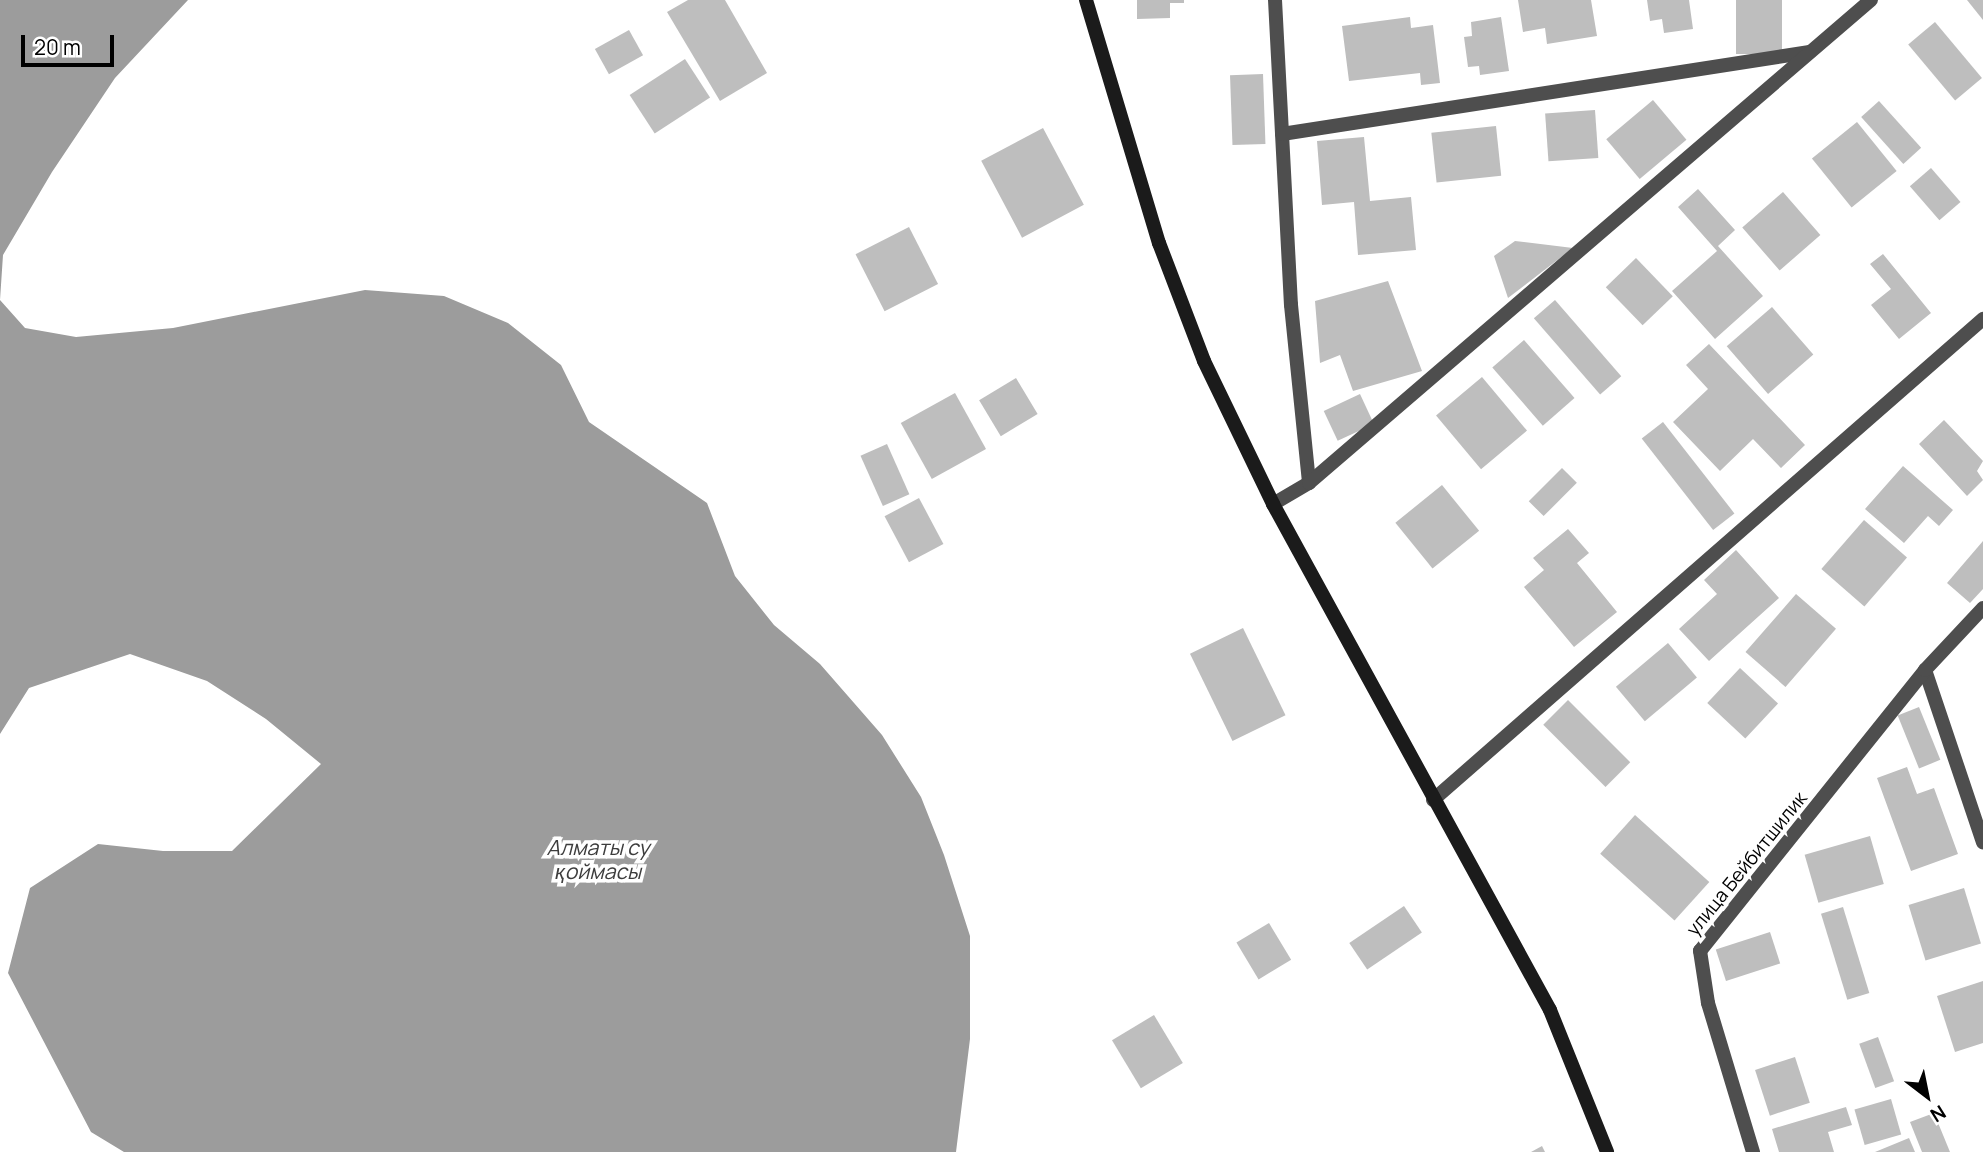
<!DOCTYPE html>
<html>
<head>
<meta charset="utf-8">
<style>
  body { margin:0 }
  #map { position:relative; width:1983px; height:1152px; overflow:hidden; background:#fff; font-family:Manrope,sans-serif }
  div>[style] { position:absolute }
  .water>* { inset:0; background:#9c9c9c }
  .building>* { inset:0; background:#bebebe; transform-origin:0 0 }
  .street>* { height:14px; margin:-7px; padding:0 7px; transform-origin:7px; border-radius:7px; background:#4e4e4e }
  .secondary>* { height:14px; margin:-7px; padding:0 7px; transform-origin:7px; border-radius:7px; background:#1b1b1b }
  span { translate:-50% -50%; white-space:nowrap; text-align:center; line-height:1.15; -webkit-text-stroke:7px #fff; paint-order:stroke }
  .street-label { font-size:19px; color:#000 }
  .water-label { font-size:21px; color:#3d3d3d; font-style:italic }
  .north { position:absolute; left:1892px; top:1061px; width:70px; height:70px; -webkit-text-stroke:5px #fff; paint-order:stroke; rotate:148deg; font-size:19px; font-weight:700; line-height:28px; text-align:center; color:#000 }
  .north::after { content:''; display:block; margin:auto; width:24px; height:32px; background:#000; clip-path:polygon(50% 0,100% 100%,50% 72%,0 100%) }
  .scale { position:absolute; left:21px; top:35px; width:93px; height:32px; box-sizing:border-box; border:4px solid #000; border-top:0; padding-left:9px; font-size:21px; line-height:24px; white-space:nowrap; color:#000; -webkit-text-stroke:5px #fff; paint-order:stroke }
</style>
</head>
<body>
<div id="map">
  <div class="water">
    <div style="clip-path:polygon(0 0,188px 0,115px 78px,52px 172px,3px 255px,0 300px,25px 328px,76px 337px,173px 328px,365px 290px,444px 296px,508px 323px,561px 365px,589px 422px,707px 503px,735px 576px,774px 625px,820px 664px,882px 735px,921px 797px,944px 855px,970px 936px,970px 1039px,956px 1152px,124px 1152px,91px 1132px,8px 973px,30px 888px,98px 844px,163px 851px,232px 851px,321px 764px,266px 719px,207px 681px,130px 654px,29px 688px,0 734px)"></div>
  </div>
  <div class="building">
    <div style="clip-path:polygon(688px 0,725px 0,767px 73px,720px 101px,667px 12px)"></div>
    <div style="clip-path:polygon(1137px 0,1184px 0,1184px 3px,1170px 3px,1170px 18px,1137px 19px)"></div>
    <div style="clip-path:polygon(1518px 0,1591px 0,1597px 36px,1547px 44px,1545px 28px,1523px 32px)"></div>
    <div style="clip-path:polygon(1647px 0,1689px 0,1693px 29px,1664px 33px,1662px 19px,1650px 21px)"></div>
    <div style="left:1736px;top:0;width:46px;height:54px"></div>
    <div style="clip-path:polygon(1967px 0,1983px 0,1983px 20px)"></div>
    <div style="clip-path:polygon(1410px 17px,1411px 28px,1433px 25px,1440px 83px,1421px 85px,1420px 73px,1349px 81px,1342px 26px)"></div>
    <div style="clip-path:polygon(1501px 17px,1509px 71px,1480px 75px,1479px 66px,1468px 67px,1464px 37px,1472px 36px,1471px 22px)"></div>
    <div style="left:1935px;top:22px;width:73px;height:35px;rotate:50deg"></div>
    <div style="left:629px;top:30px;width:29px;height:39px;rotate:61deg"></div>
    <div style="left:685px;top:59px;width:46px;height:66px;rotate:57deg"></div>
    <div style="left:1263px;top:74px;width:70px;height:33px;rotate:88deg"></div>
    <div style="left:1653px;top:100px;width:52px;height:61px;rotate:50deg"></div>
    <div style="left:1879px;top:101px;width:63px;height:24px;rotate:48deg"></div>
    <div style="left:1595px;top:110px;width:48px;height:50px;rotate:86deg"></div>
    <div style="left:1857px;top:122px;width:63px;height:58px;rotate:51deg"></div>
    <div style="left:1496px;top:126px;width:50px;height:65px;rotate:84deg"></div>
    <div style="left:1043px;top:128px;width:87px;height:70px;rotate:62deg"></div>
    <div style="clip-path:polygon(1364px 137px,1370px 201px,1411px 197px,1416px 250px,1358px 255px,1354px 202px,1322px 205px,1317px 141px)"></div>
    <div style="left:1931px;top:168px;width:45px;height:28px;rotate:49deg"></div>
    <div style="clip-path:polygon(1698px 189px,1735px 230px,1718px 246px,1763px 296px,1715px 339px,1672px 291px,1717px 251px,1678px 207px)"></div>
    <div style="left:1783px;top:192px;width:57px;height:54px;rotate:49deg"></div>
    <div style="left:909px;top:227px;width:64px;height:60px;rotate:63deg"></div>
    <div style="clip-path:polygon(1515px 241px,1573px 248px,1508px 298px,1494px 256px)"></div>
    <div style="clip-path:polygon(1883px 254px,1931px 313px,1899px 339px,1871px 305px,1891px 289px,1870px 264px)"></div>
    <div style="left:1636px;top:258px;width:53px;height:42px;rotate:46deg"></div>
    <div style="clip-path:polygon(1388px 281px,1422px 371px,1353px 391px,1340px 355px,1320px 363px,1315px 301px)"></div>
    <div style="left:1555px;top:300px;width:101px;height:28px;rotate:49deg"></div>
    <div style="left:1772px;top:307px;width:63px;height:60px;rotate:49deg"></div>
    <div style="left:1524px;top:340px;width:77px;height:42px;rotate:49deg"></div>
    <div style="clip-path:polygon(1709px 344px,1805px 445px,1781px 468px,1753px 439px,1720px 471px,1673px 422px,1708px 389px,1686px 365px)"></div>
    <div style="left:1482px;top:377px;width:70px;height:60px;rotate:50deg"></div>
    <div style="left:1016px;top:378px;width:42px;height:43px;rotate:59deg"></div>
    <div style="left:955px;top:393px;width:64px;height:62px;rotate:61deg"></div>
    <div style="left:1360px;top:394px;width:33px;height:40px;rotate:65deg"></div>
    <div style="clip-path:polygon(1944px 420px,1983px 461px,1977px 471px,1983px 480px,1967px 496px,1919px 444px)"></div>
    <div style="left:1663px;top:422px;width:116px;height:27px;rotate:52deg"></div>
    <div style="left:887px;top:444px;width:55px;height:29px;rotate:66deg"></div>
    <div style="clip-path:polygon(1903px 466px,1953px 510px,1939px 526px,1928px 516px,1904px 543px,1865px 509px)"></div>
    <div style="left:1562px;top:468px;width:21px;height:47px;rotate:45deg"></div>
    <div style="left:1442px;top:485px;width:59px;height:60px;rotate:51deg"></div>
    <div style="left:919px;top:498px;width:52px;height:39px;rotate:62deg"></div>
    <div style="left:1864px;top:520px;width:57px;height:65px;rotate:41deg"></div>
    <div style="clip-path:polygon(1568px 529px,1589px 553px,1577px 563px,1617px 612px,1574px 647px,1524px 587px,1544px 570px,1533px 558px)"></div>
    <div style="clip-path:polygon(1983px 541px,1983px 589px,1970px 603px,1947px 583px)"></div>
    <div style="clip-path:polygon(1736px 550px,1779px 598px,1709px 661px,1679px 629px,1717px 594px,1704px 580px)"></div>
    <div style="left:1796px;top:594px;width:53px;height:77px;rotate:41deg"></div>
    <div style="left:1243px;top:628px;width:97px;height:59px;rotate:64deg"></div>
    <div style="left:1668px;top:643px;width:45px;height:68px;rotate:50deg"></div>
    <div style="left:1740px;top:668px;width:52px;height:48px;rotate:43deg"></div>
    <div style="left:1568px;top:700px;width:88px;height:35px;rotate:45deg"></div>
    <div style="left:1919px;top:707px;width:57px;height:23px;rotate:68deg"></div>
    <div style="clip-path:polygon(1907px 767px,1917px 794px,1934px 788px,1958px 854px,1911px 871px,1877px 778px)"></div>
    <div style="left:1635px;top:815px;width:100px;height:52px;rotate:42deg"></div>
    <div style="left:1870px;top:836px;width:50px;height:68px;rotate:74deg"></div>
    <div style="left:1964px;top:888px;width:58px;height:58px;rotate:73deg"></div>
    <div style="left:1404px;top:906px;width:32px;height:66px;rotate:56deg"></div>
    <div style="left:1843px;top:907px;width:90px;height:23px;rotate:73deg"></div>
    <div style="left:1269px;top:923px;width:43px;height:38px;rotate:59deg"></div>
    <div style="left:1770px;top:932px;width:33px;height:57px;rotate:72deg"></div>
    <div style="clip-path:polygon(1983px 981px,1983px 1043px,1955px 1052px,1937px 996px)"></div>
    <div style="left:1154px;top:1015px;width:56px;height:49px;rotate:59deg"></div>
    <div style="left:1878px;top:1037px;width:47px;height:20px;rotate:70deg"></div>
    <div style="left:1795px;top:1057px;width:48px;height:42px;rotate:72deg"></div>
    <div style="left:1891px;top:1099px;width:37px;height:38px;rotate:74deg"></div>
    <div style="clip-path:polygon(1846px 1107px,1852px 1125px,1828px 1132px,1834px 1152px,1779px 1152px,1772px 1129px)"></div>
    <div style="clip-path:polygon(1934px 1113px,1950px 1152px,1922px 1152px,1910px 1122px)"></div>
    <div style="clip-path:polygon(1909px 1138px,1915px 1152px,1875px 1152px)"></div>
    <div style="clip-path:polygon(1542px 1146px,1545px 1152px,1531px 1152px)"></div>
  </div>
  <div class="street">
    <div style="left:1275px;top:0;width:305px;rotate:87deg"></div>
    <div style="left:1291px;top:305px;width:179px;rotate:84.2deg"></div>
    <div style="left:1282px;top:134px;width:534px;rotate:-8.83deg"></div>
    <div style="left:1273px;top:504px;width:42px;rotate:-30.3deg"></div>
    <div style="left:1309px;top:483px;width:741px;rotate:-40.68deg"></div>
    <div style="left:1925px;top:670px;width:182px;rotate:71.4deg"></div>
    <div style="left:1433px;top:800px;width:731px;rotate:-41.17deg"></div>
    <div style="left:1753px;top:1152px;width:156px;rotate:-106.8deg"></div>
    <div style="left:1708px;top:1003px;width:53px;rotate:-98.7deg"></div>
    <div style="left:1700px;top:951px;width:360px;rotate:-51.3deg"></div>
    <div style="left:1925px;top:670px;width:85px;rotate:-46.9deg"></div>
  </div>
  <div class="secondary">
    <div style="left:1086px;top:0;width:254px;rotate:73.3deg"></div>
    <div style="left:1159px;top:243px;width:126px;rotate:69.1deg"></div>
    <div style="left:1204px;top:361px;width:159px;rotate:64.2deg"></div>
    <div style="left:1273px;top:504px;width:577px;rotate:61.3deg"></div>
    <div style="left:1550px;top:1010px;width:153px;rotate:68.1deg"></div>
  </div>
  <div class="street-label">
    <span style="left:1747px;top:864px;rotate:-51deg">улица Бейбитшилик</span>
  </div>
  <div class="water-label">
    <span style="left:598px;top:859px">Алматы су<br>қоймасы</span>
  </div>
  <div class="north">N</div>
  <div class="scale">20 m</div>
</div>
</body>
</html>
